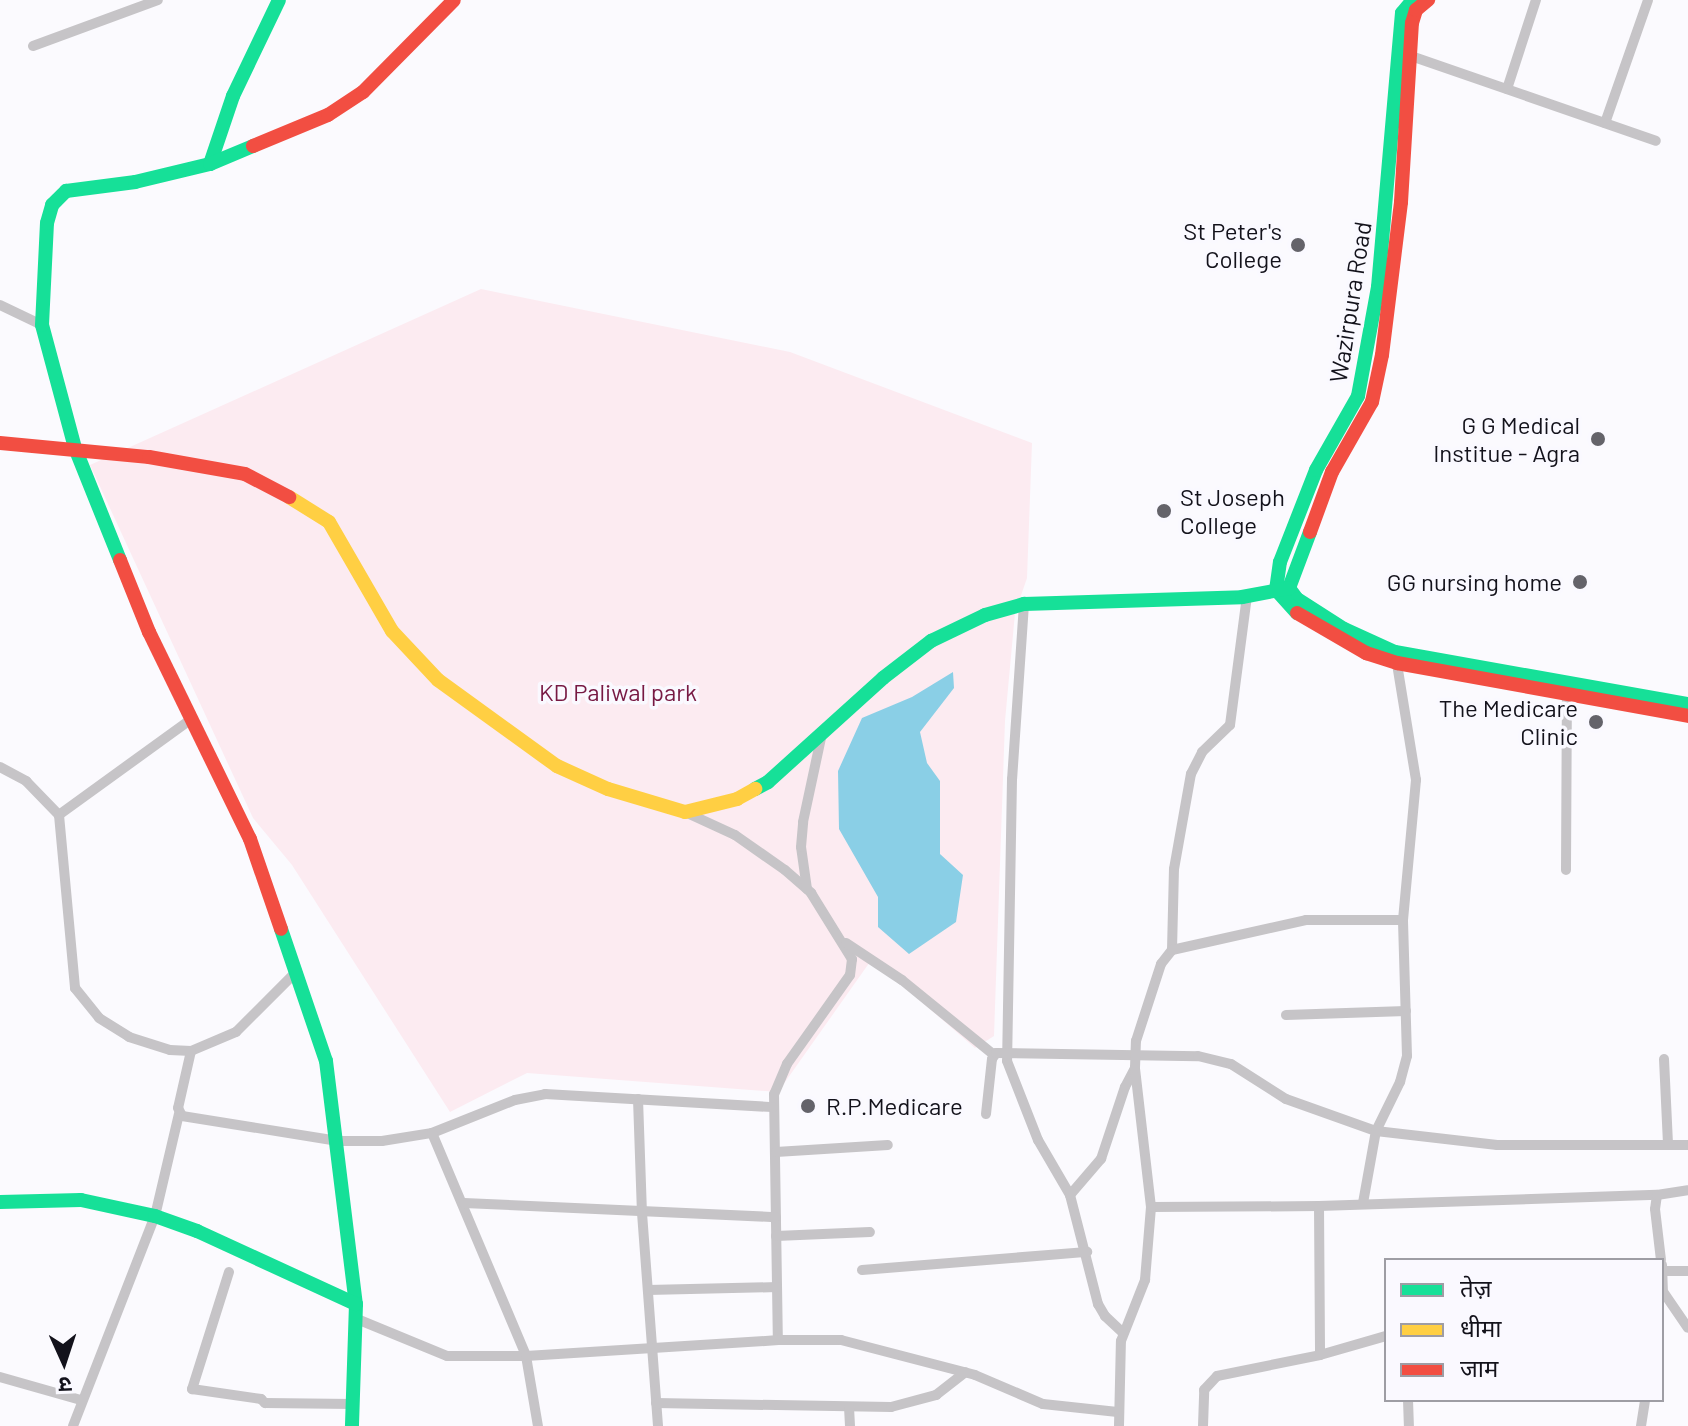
<!DOCTYPE html>
<html>
<head>
<meta charset="utf-8">
<style>
  body { margin:0 }
  #map { position:relative; width:1688px; height:1426px; overflow:hidden; background:#fbfafe; font-family:Barlow,"Noto Sans Devanagari",sans-serif }
  div>[style] { position:absolute }
  .green>* { inset:0; background:#fcebf1 }
  .water>* { inset:0; background:#8acfe6 }
  .street>* { height:10px; margin:-5px; padding:0 5px; transform-origin:5px; border-radius:5px; background:#c6c4c7 }
  .fast>* { height:14px; margin:-7px; padding:0 7px; transform-origin:7px; border-radius:7px; background:#16e098 }
  .slow>* { height:14px; margin:-7px; padding:0 7px; transform-origin:7px; border-radius:7px; background:#ffcf43 }
  .jam>* { height:14px; margin:-7px; padding:0 7px; transform-origin:7px; border-radius:7px; background:#f24e42 }
  .dots>* { width:22px; height:22px; translate:-50% -50%; box-sizing:border-box; border:4px solid #faf9ff; border-radius:50% }
  span { translate:-50% -50%; white-space:nowrap; text-align:center; line-height:1.15; -webkit-text-stroke:7px #faf9ff; paint-order:stroke }
  .poi-label { font-size:24px; color:#13121b }
  .right { translate:-100% -50%; text-align:right }
  .left { translate:0 -50%; text-align:left }
  .street-label { font-size:24px; color:#13121b }
  .park-label { font-size:24px; color:#771943 }
  .legend { position:absolute; left:1384px; top:1258px; width:280px; height:144px; box-sizing:border-box; background:#faf9ff; border:2px solid #9e9da4; margin:0; padding:10px 14px; list-style:none; font-size:24px; color:#13121b }
  .legend li { display:flex; align-items:center; gap:16px; height:40px }
  .legend b { width:40px; border:2px solid #9e9da4 }
  .north { position:absolute; left:24px; top:1322px; width:80px; height:80px; -webkit-text-stroke:6px #faf9ff; paint-order:stroke; rotate:177deg; font-size:22px; font-weight:700; line-height:32px; text-align:center; color:#13121b }
  .north::after { content:''; display:block; margin:auto; width:28px; height:36px; background:#13121b; clip-path:polygon(50% 0,100% 100%,50% 72%,0 100%) }
</style>
</head>
<body>
<div id="map">
  <div class="green">
    <div style="clip-path:polygon(481px 289px,790px 352px,1032px 443px,1027px 578px,1015px 613px,1005px 721px,994px 1036px,975px 1048px,872px 959px,778px 1092px,527px 1073px,450px 1112px,292px 865px,253px 818px,90px 465px)"></div>
  </div>
  <div class="water">
    <div style="clip-path:polygon(953px 672px,954px 688px,920px 732px,927px 763px,940px 781px,940px 854px,963px 875px,956px 922px,909px 954px,878px 927px,878px 897px,839px 829px,838px 771px,862px 718px,912px 697px)"></div>
  </div>
  <div class="street">
    <div style="left:33px;top:46px;width:133px;rotate:-20.2deg"></div>
    <div style="left:1411px;top:56px;width:259px;rotate:19.1deg"></div>
    <div style="left:1507px;top:89px;width:94px;rotate:-72deg"></div>
    <div style="left:1605px;top:123px;width:130px;rotate:-70.7deg"></div>
    <div style="left:0;top:305px;width:47px;rotate:25.5deg"></div>
    <div style="left:1024px;top:604px;width:175px;rotate:93.9deg"></div>
    <div style="left:1012px;top:779px;width:282px;rotate:91deg"></div>
    <div style="left:1007px;top:1061px;width:85px;rotate:68.6deg"></div>
    <div style="left:1038px;top:1140px;width:64px;rotate:59.8deg"></div>
    <div style="left:1070px;top:1195px;width:113px;rotate:75.6deg"></div>
    <div style="left:1098px;top:1304px;width:14px;rotate:60deg"></div>
    <div style="left:1105px;top:1316px;width:25px;rotate:43deg"></div>
    <div style="left:190px;top:720px;width:162px;rotate:144.1deg"></div>
    <div style="left:59px;top:815px;width:174px;rotate:84.7deg"></div>
    <div style="left:75px;top:988px;width:38px;rotate:51deg"></div>
    <div style="left:99px;top:1018px;width:36px;rotate:32deg"></div>
    <div style="left:129px;top:1037px;width:43px;rotate:17.6deg"></div>
    <div style="left:170px;top:1050px;width:21px;rotate:3deg"></div>
    <div style="left:191px;top:1051px;width:49px;rotate:-22.9deg"></div>
    <div style="left:236px;top:1032px;width:85px;rotate:-45deg"></div>
    <div style="left:0;top:767px;width:30px;rotate:28deg"></div>
    <div style="left:26px;top:781px;width:47px;rotate:45.9deg"></div>
    <div style="left:685px;top:812px;width:55px;rotate:24.7deg"></div>
    <div style="left:735px;top:835px;width:61px;rotate:35deg"></div>
    <div style="left:785px;top:870px;width:35px;rotate:41deg"></div>
    <div style="left:811px;top:893px;width:78px;rotate:58.2deg"></div>
    <div style="left:852px;top:959px;width:16px;rotate:97deg"></div>
    <div style="left:850px;top:975px;width:109px;rotate:125.3deg"></div>
    <div style="left:787px;top:1064px;width:33px;rotate:113deg"></div>
    <div style="left:774px;top:1094px;width:246px;rotate:89.1deg"></div>
    <div style="left:1566px;top:870px;width:180px;rotate:-89.7deg"></div>
    <div style="left:807px;top:889px;width:42px;rotate:-98.1deg"></div>
    <div style="left:801px;top:847px;width:25px;rotate:-85deg"></div>
    <div style="left:803px;top:822px;width:91px;rotate:-77.9deg"></div>
    <div style="left:846px;top:943px;width:67px;rotate:33.5deg"></div>
    <div style="left:902px;top:980px;width:119px;rotate:39.2deg"></div>
    <div style="left:1172px;top:950px;width:81px;rotate:-88.6deg"></div>
    <div style="left:1174px;top:869px;width:97px;rotate:-79.9deg"></div>
    <div style="left:1191px;top:774px;width:25px;rotate:-63deg"></div>
    <div style="left:1202px;top:752px;width:39px;rotate:-44deg"></div>
    <div style="left:1230px;top:725px;width:130px;rotate:-82.5deg"></div>
    <div style="left:1286px;top:1015px;width:120px;rotate:-1.9deg"></div>
    <div style="left:191px;top:1051px;width:58px;rotate:102.8deg"></div>
    <div style="left:178px;top:1108px;width:9px;rotate:63deg"></div>
    <div style="left:182px;top:1116px;width:158px;rotate:9.1deg"></div>
    <div style="left:338px;top:1141px;width:44px"></div>
    <div style="left:382px;top:1141px;width:51px;rotate:-9.1deg"></div>
    <div style="left:432px;top:1133px;width:89px;rotate:-21.7deg"></div>
    <div style="left:515px;top:1100px;width:31px;rotate:-11deg"></div>
    <div style="left:545px;top:1094px;width:228px;rotate:3.3deg"></div>
    <div style="left:1664px;top:1059px;width:86px;rotate:87.3deg"></div>
    <div style="left:638px;top:1099px;width:114px;rotate:88deg"></div>
    <div style="left:642px;top:1213px;width:214px;rotate:85.7deg"></div>
    <div style="left:986px;top:1114px;width:55px;rotate:-83.8deg"></div>
    <div style="left:992px;top:1059px;width:7px;rotate:-56deg"></div>
    <div style="left:996px;top:1053px;width:202px;rotate:0.9deg"></div>
    <div style="left:1198px;top:1056px;width:34px;rotate:14deg"></div>
    <div style="left:1231px;top:1064px;width:65px;rotate:32.5deg"></div>
    <div style="left:1286px;top:1099px;width:96px;rotate:19.6deg"></div>
    <div style="left:1376px;top:1131px;width:122px;rotate:6.6deg"></div>
    <div style="left:1497px;top:1145px;width:191px"></div>
    <div style="left:432px;top:1133px;width:242px;rotate:67.1deg"></div>
    <div style="left:526px;top:1356px;width:253px;rotate:-3.6deg"></div>
    <div style="left:778px;top:1340px;width:63px"></div>
    <div style="left:841px;top:1340px;width:138px;rotate:14.6deg"></div>
    <div style="left:975px;top:1375px;width:74px;rotate:23.1deg"></div>
    <div style="left:1043px;top:1404px;width:75px;rotate:6.1deg"></div>
    <div style="left:776px;top:1152px;width:112px;rotate:-3.6deg"></div>
    <div style="left:1070px;top:1195px;width:48px;rotate:-49.3deg"></div>
    <div style="left:1101px;top:1159px;width:76px;rotate:-71.6deg"></div>
    <div style="left:1125px;top:1087px;width:21px;rotate:-62deg"></div>
    <div style="left:1657px;top:1195px;width:14px;rotate:98deg"></div>
    <div style="left:1655px;top:1209px;width:51px;rotate:83.3deg"></div>
    <div style="left:464px;top:1203px;width:312px;rotate:2.6deg"></div>
    <div style="left:1363px;top:1203px;width:73px;rotate:-79.8deg"></div>
    <div style="left:1376px;top:1131px;width:55px;rotate:-63.9deg"></div>
    <div style="left:1400px;top:1082px;width:27px;rotate:-75deg"></div>
    <div style="left:1407px;top:1056px;width:136px;rotate:-91.7deg"></div>
    <div style="left:1403px;top:920px;width:141px;rotate:-84.7deg"></div>
    <div style="left:1416px;top:780px;width:124px;rotate:-99.3deg"></div>
    <div style="left:1319px;top:1206px;width:149px;rotate:89.6deg"></div>
    <div style="left:1151px;top:1207px;width:168px;rotate:-0.3deg"></div>
    <div style="left:1319px;top:1206px;width:338px;rotate:-1.9deg"></div>
    <div style="left:1657px;top:1195px;width:31px;rotate:-9deg"></div>
    <div style="left:776px;top:1236px;width:94px;rotate:-2.4deg"></div>
    <div style="left:1662px;top:1265px;width:31px;rotate:88deg"></div>
    <div style="left:862px;top:1270px;width:226px;rotate:-4.6deg"></div>
    <div style="left:1663px;top:1271px;width:25px"></div>
    <div style="left:229px;top:1272px;width:123px;rotate:107.5deg"></div>
    <div style="left:192px;top:1389px;width:70px;rotate:8.2deg"></div>
    <div style="left:261px;top:1399px;width:6px;rotate:45deg"></div>
    <div style="left:265px;top:1403px;width:88px;rotate:0.7deg"></div>
    <div style="left:648px;top:1290px;width:129px;rotate:-1.3deg"></div>
    <div style="left:1664px;top:1293px;width:42px;rotate:55.6deg"></div>
    <div style="left:357px;top:1319px;width:97px;rotate:22.3deg"></div>
    <div style="left:447px;top:1356px;width:79px"></div>
    <div style="left:526px;top:1356px;width:71px;rotate:80.3deg"></div>
    <div style="left:0;top:1377px;width:84px;rotate:15.9deg"></div>
    <div style="left:1408px;top:1400px;width:26px;rotate:88deg"></div>
    <div style="left:656px;top:1403px;width:235px;rotate:1deg"></div>
    <div style="left:891px;top:1407px;width:47px;rotate:-14.9deg"></div>
    <div style="left:936px;top:1395px;width:37px;rotate:-38deg"></div>
    <div style="left:849px;top:1407px;width:19px;rotate:87deg"></div>
    <div style="left:73px;top:1426px;width:225px;rotate:-68.7deg"></div>
    <div style="left:155px;top:1216px;width:105px;rotate:-76.8deg"></div>
    <div style="left:1119px;top:1426px;width:85px;rotate:-88.7deg"></div>
    <div style="left:1121px;top:1341px;width:66px;rotate:-68.5deg"></div>
    <div style="left:1145px;top:1280px;width:73px;rotate:-85.3deg"></div>
    <div style="left:1151px;top:1207px;width:140px;rotate:-96.6deg"></div>
    <div style="left:1135px;top:1068px;width:27px;rotate:-88deg"></div>
    <div style="left:1136px;top:1041px;width:81px;rotate:-72deg"></div>
    <div style="left:1161px;top:964px;width:18px;rotate:-52deg"></div>
    <div style="left:1172px;top:950px;width:137px;rotate:-12.6deg"></div>
    <div style="left:1306px;top:920px;width:97px"></div>
    <div style="left:1203px;top:1426px;width:36px;rotate:-88deg"></div>
    <div style="left:1204px;top:1390px;width:19px;rotate:-47deg"></div>
    <div style="left:1217px;top:1376px;width:105px;rotate:-11.5deg"></div>
    <div style="left:1320px;top:1355px;width:69px;rotate:-16.1deg"></div>
    <div style="left:1641px;top:1426px;width:26px;rotate:-81deg"></div>
  </div>
  <div class="fast">
    <div style="left:210px;top:164px;width:72px;rotate:-71.3deg"></div>
    <div style="left:233px;top:96px;width:106px;rotate:-64.4deg"></div>
    <div style="left:1310px;top:532px;width:60px;rotate:110.6deg"></div>
    <div style="left:1289px;top:588px;width:14px;rotate:54deg"></div>
    <div style="left:1297px;top:599px;width:56px;rotate:32.6deg"></div>
    <div style="left:1344px;top:629px;width:56px;rotate:24.3deg"></div>
    <div style="left:1395px;top:652px;width:298px;rotate:10.1deg"></div>
    <div style="left:120px;top:560px;width:121px;rotate:-111.9deg"></div>
    <div style="left:75px;top:448px;width:127px;rotate:-105deg"></div>
    <div style="left:42px;top:325px;width:102px;rotate:-87.2deg"></div>
    <div style="left:47px;top:223px;width:19px;rotate:-74deg"></div>
    <div style="left:52px;top:205px;width:20px;rotate:-45deg"></div>
    <div style="left:66px;top:191px;width:70px;rotate:-7.4deg"></div>
    <div style="left:135px;top:182px;width:77px;rotate:-13.5deg"></div>
    <div style="left:210px;top:164px;width:47px;rotate:-22.7deg"></div>
    <div style="left:1297px;top:613px;width:31px;rotate:-132deg"></div>
    <div style="left:1276px;top:590px;width:28px;rotate:-82deg"></div>
    <div style="left:1280px;top:562px;width:99px;rotate:-68.6deg"></div>
    <div style="left:1316px;top:470px;width:85px;rotate:-60.4deg"></div>
    <div style="left:1358px;top:396px;width:111px;rotate:-79.6deg"></div>
    <div style="left:1378px;top:287px;width:275px;rotate:-85deg"></div>
    <div style="left:1402px;top:13px;width:17px;rotate:-50deg"></div>
    <div style="left:755px;top:789px;width:15px;rotate:-28deg"></div>
    <div style="left:768px;top:782px;width:155px;rotate:-42.1deg"></div>
    <div style="left:883px;top:678px;width:61px;rotate:-37.6deg"></div>
    <div style="left:931px;top:641px;width:60px;rotate:-25.7deg"></div>
    <div style="left:985px;top:615px;width:41px;rotate:-15.8deg"></div>
    <div style="left:1024px;top:604px;width:218px;rotate:-1.8deg"></div>
    <div style="left:1242px;top:597px;width:48px;rotate:-10.8deg"></div>
    <div style="left:281px;top:929px;width:139px;rotate:71.2deg"></div>
    <div style="left:326px;top:1061px;width:245px;rotate:83deg"></div>
    <div style="left:356px;top:1304px;width:122px;rotate:91.9deg"></div>
    <div style="left:0;top:1202px;width:81px;rotate:-1.4deg"></div>
    <div style="left:81px;top:1200px;width:76px;rotate:12.2deg"></div>
    <div style="left:155px;top:1216px;width:45px;rotate:19.7deg"></div>
    <div style="left:197px;top:1231px;width:175px;rotate:24.7deg"></div>
  </div>
  <div class="slow">
    <div style="left:289px;top:497px;width:47px;rotate:32deg"></div>
    <div style="left:329px;top:522px;width:126px;rotate:60deg"></div>
    <div style="left:392px;top:631px;width:67px;rotate:46.8deg"></div>
    <div style="left:438px;top:680px;width:147px;rotate:35.9deg"></div>
    <div style="left:557px;top:766px;width:56px;rotate:24.3deg"></div>
    <div style="left:608px;top:789px;width:80px;rotate:16.6deg"></div>
    <div style="left:685px;top:812px;width:54px;rotate:-14deg"></div>
    <div style="left:737px;top:799px;width:21px;rotate:-29deg"></div>
  </div>
  <div class="jam">
    <div style="left:253px;top:146px;width:81px;rotate:-22.5deg"></div>
    <div style="left:328px;top:115px;width:42px;rotate:-33.3deg"></div>
    <div style="left:363px;top:92px;width:129px;rotate:-45.3deg"></div>
    <div style="left:0;top:443px;width:150px;rotate:5.4deg"></div>
    <div style="left:149px;top:457px;width:97px;rotate:10deg"></div>
    <div style="left:245px;top:474px;width:50px;rotate:27.6deg"></div>
    <div style="left:1310px;top:532px;width:64px;rotate:-69.9deg"></div>
    <div style="left:1332px;top:472px;width:81px;rotate:-60.3deg"></div>
    <div style="left:1372px;top:402px;width:48px;rotate:-78deg"></div>
    <div style="left:1382px;top:355px;width:154px;rotate:-82.9deg"></div>
    <div style="left:1401px;top:202px;width:179px;rotate:-86.5deg"></div>
    <div style="left:1412px;top:23px;width:14px;rotate:-73deg"></div>
    <div style="left:1416px;top:10px;width:16px;rotate:-40deg"></div>
    <div style="left:120px;top:560px;width:78px;rotate:68.1deg"></div>
    <div style="left:149px;top:632px;width:230px;rotate:64deg"></div>
    <div style="left:250px;top:839px;width:95px;rotate:71deg"></div>
    <div style="left:1297px;top:613px;width:80px;rotate:30.1deg"></div>
    <div style="left:1366px;top:653px;width:33px;rotate:18deg"></div>
    <div style="left:1397px;top:663px;width:296px;rotate:10.3deg"></div>
  </div>
  <div class="dots">
    <div style="left:1298px;top:245px;background:#64636a"></div>
    <div style="left:1598px;top:439px;background:#64636a"></div>
    <div style="left:1164px;top:511px;background:#64636a"></div>
    <div style="left:1580px;top:582px;background:#64636a"></div>
    <div style="left:1596px;top:722px;background:#64636a"></div>
    <div style="left:808px;top:1106px;background:#64636a"></div>
  </div>
  <div class="poi-label">
    <span class="right" style="left:1282px;top:245px">St Peter's<br>College</span>
    <span class="right" style="left:1580px;top:439px">G G Medical<br>Institue - Agra</span>
    <span class="left" style="left:1180px;top:511px">St Joseph<br>College</span>
    <span class="right" style="left:1562px;top:582px">GG nursing home</span>
    <span class="right" style="left:1578px;top:722px">The Medicare<br>Clinic</span>
    <span class="left" style="left:826px;top:1106px">R.P.Medicare</span>
  </div>
  <div class="street-label">
    <span style="left:1350px;top:302px;rotate:-81deg">Wazirpura Road</span>
  </div>
  <div class="park-label">
    <span style="left:618px;top:692px">KD Paliwal park</span>
  </div>
  <ul class="legend">
  <li><b style="height:10px;background:#16e098"></b>तेज़</li>
  <li><b style="height:10px;background:#ffcf43"></b>धीमा</li>
  <li><b style="height:10px;background:#f24e42"></b>जाम</li>
  </ul>
  <div class="north">उ</div>
</div>
</body>
</html>
